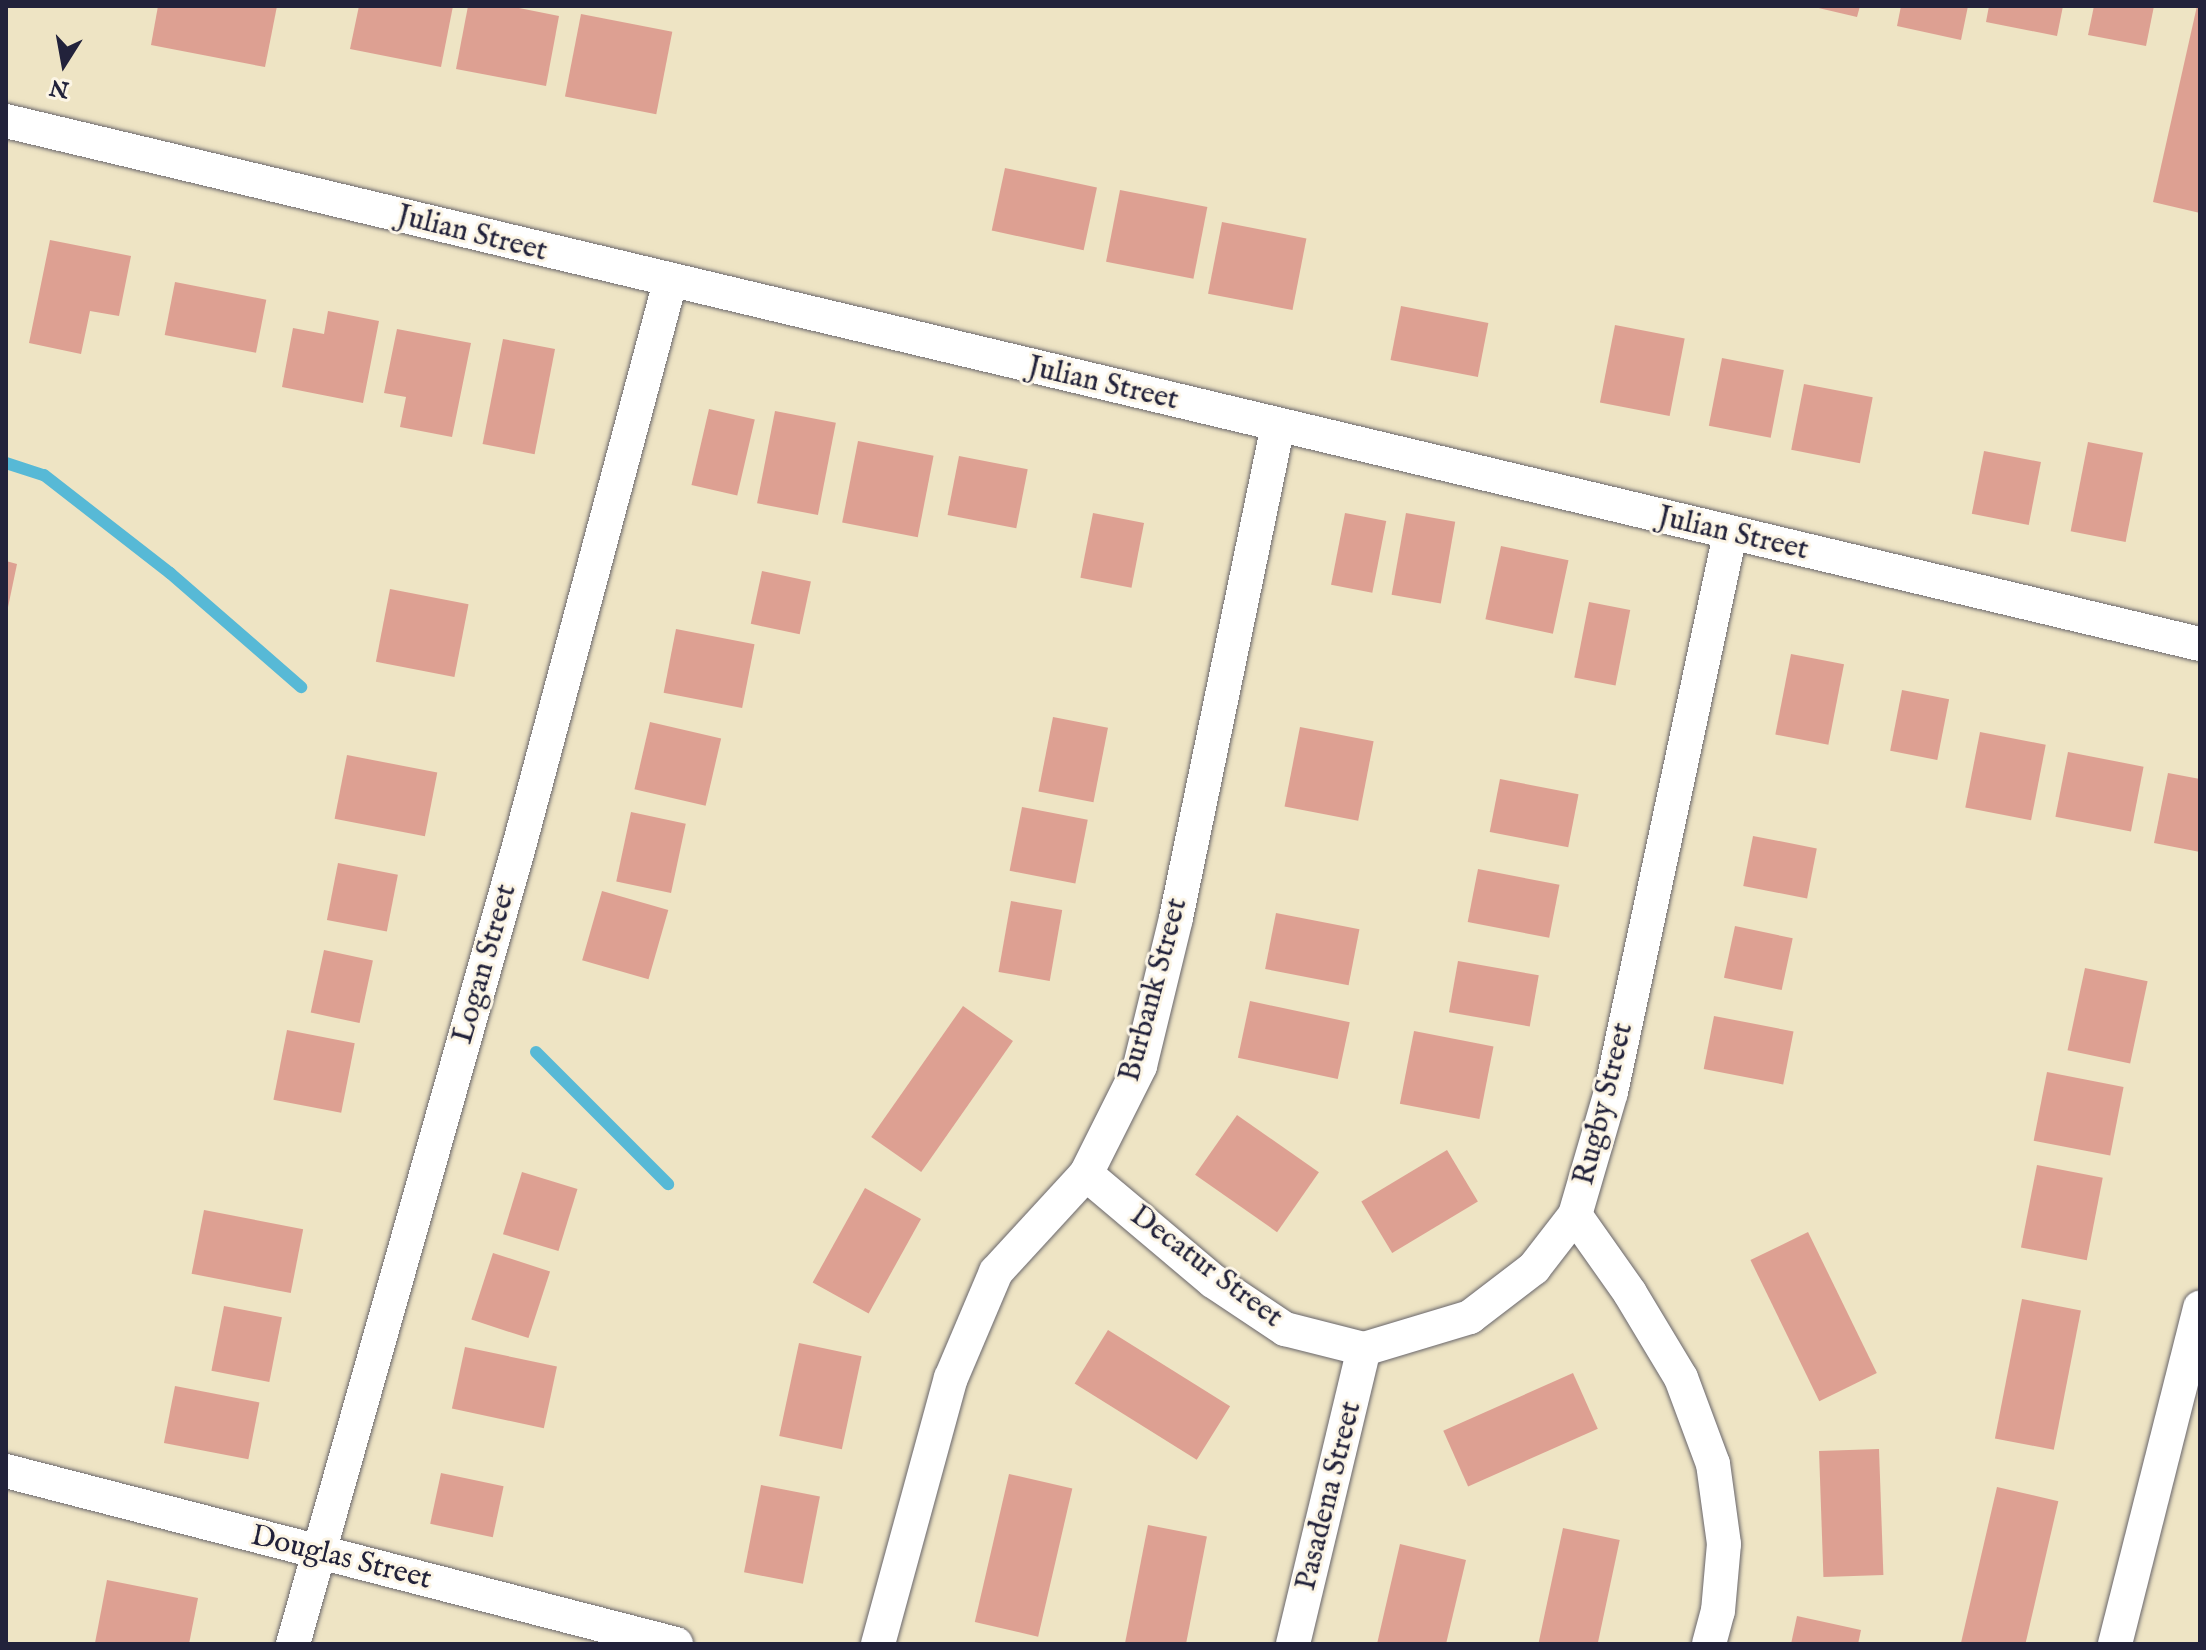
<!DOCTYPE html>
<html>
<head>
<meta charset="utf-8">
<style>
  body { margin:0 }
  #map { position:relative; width:2206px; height:1650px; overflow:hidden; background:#eee4c4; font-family:"IM FELL English",serif }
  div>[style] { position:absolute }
  .stream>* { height:12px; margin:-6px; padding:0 6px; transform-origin:6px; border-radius:6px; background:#57b9d6 }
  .building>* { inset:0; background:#dda092; transform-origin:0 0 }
  .roads { filter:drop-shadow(0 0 2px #69666b) drop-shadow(0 0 2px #69666b) }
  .street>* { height:34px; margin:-17px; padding:0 17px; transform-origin:17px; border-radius:17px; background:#fff }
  span { translate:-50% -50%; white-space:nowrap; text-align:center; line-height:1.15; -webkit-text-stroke:6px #fcf5e5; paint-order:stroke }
  .street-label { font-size:30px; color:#22223b }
  .frame { position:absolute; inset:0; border:8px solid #22223b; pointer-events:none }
  .north { position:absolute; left:24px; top:24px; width:80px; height:80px; -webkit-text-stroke:6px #fcf5e5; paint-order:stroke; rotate:191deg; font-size:22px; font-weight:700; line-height:32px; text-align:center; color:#22223b }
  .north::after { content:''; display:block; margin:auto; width:28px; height:36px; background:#22223b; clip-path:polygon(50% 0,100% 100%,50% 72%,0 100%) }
</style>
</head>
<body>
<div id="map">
  <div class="stream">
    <div style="left:6px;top:463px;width:40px;rotate:18deg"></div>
    <div style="left:44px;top:475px;width:160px;rotate:37.9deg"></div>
    <div style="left:170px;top:573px;width:174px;rotate:41deg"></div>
    <div style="left:536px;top:1052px;width:187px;rotate:45deg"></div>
  </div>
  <div class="building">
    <div style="clip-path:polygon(158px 6px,277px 6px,265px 67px,151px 45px)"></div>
    <div style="clip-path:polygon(359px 6px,453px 6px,441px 67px,350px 49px)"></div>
    <div style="clip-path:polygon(468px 6px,509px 6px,559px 16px,546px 86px,456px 69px)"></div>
    <div style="clip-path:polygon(1810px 6px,1860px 6px,1857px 17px)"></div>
    <div style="clip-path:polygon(1901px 6px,1968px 6px,1961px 40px,1897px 26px)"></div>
    <div style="clip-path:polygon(1989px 6px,2063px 6px,2057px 36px,1986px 22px)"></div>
    <div style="clip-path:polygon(2094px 6px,2154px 6px,2146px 46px,2088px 35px)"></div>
    <div style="clip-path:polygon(2197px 6px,2200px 6px,2200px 213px,2153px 202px)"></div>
    <div style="left:581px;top:14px;width:93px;height:84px;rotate:11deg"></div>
    <div style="left:1005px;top:168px;width:94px;height:64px;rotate:12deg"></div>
    <div style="left:1120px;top:190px;width:89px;height:73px;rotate:11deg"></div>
    <div style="left:1222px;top:222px;width:86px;height:73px;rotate:11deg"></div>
    <div style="clip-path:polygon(50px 240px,131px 256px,119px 316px,90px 311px,81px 354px,29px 343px)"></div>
    <div style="left:175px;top:282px;width:93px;height:54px;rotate:11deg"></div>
    <div style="left:1401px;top:306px;width:89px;height:55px;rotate:11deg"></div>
    <div style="clip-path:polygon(328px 311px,379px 321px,363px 403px,282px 387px,293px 328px,324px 334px)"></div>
    <div style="left:1615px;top:325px;width:71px;height:79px;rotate:11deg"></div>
    <div style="clip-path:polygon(397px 329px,471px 343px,452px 437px,400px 427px,406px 397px,384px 393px)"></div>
    <div style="left:503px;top:339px;width:53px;height:107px;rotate:11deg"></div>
    <div style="left:1722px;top:358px;width:63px;height:69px;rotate:11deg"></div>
    <div style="left:1804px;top:384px;width:70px;height:67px;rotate:11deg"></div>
    <div style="left:709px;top:409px;width:47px;height:78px;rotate:13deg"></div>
    <div style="left:775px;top:411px;width:62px;height:94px;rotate:11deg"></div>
    <div style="left:858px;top:441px;width:77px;height:83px;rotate:11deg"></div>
    <div style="left:2088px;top:442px;width:56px;height:91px;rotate:11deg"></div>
    <div style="left:1984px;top:451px;width:58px;height:64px;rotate:11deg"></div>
    <div style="left:959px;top:456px;width:70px;height:60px;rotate:11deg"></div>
    <div style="left:1093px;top:513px;width:52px;height:66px;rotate:11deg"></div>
    <div style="left:1345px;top:513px;width:42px;height:73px;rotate:11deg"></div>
    <div style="left:1406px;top:513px;width:50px;height:83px;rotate:10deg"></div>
    <div style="left:1501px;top:546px;width:69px;height:75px;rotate:12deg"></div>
    <div style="clip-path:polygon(6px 561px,17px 564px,7px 612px,6px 612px)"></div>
    <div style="left:762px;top:571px;width:50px;height:54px;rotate:12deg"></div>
    <div style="left:390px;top:589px;width:80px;height:74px;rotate:11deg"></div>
    <div style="left:1589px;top:602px;width:42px;height:77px;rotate:11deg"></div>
    <div style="left:676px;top:629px;width:80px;height:65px;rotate:11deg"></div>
    <div style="left:1791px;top:654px;width:54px;height:82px;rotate:11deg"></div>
    <div style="left:1902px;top:690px;width:48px;height:62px;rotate:11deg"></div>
    <div style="left:1053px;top:717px;width:56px;height:76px;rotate:11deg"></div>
    <div style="left:650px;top:722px;width:73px;height:69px;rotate:13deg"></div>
    <div style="left:1300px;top:727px;width:75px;height:81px;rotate:11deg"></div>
    <div style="left:1980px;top:732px;width:67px;height:77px;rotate:11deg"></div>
    <div style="left:2068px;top:752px;width:77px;height:66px;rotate:11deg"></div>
    <div style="left:347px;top:755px;width:92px;height:65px;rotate:11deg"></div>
    <div style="clip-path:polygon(2168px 773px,2200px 779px,2200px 852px,2154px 843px)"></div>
    <div style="left:1500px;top:779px;width:80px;height:54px;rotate:11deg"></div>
    <div style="left:1022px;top:807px;width:67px;height:65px;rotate:11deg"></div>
    <div style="left:631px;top:812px;width:56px;height:71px;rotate:12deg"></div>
    <div style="left:1753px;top:836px;width:65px;height:51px;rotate:11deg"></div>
    <div style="left:338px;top:863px;width:61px;height:58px;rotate:11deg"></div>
    <div style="left:1478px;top:869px;width:83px;height:54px;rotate:11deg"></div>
    <div style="left:602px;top:891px;width:69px;height:72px;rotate:16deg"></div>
    <div style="left:1011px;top:901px;width:52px;height:72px;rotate:10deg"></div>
    <div style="left:1276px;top:913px;width:85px;height:57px;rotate:11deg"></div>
    <div style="left:1735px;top:926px;width:59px;height:53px;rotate:12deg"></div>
    <div style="left:324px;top:950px;width:50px;height:64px;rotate:12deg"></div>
    <div style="left:1458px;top:961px;width:82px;height:52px;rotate:10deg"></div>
    <div style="left:2085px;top:968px;width:64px;height:84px;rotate:12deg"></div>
    <div style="left:1250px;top:1001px;width:102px;height:58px;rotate:12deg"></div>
    <div style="left:963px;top:1006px;width:61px;height:160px;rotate:35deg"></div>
    <div style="left:1714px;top:1016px;width:81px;height:54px;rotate:11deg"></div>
    <div style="left:287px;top:1030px;width:69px;height:71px;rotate:11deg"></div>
    <div style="left:1414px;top:1031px;width:81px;height:74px;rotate:11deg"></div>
    <div style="left:2047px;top:1072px;width:78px;height:70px;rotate:11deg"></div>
    <div style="left:1237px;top:1115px;width:100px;height:73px;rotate:35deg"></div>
    <div style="left:1447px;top:1150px;width:60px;height:100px;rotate:59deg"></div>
    <div style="left:2037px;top:1165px;width:67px;height:84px;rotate:11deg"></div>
    <div style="left:522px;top:1172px;width:58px;height:65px;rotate:17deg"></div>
    <div style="left:865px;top:1188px;width:64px;height:108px;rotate:29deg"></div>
    <div style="left:204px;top:1210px;width:101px;height:65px;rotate:11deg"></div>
    <div style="left:1808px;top:1232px;width:157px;height:64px;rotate:64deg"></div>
    <div style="left:493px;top:1253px;width:60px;height:70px;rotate:18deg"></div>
    <div style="left:2022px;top:1299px;width:60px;height:142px;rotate:11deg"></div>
    <div style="left:224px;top:1306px;width:59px;height:66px;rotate:11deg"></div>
    <div style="left:1108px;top:1330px;width:144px;height:63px;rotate:32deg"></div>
    <div style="left:799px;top:1343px;width:64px;height:95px;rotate:12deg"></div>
    <div style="left:465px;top:1347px;width:94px;height:63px;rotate:12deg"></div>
    <div style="left:1573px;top:1373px;width:61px;height:142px;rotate:66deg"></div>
    <div style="left:175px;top:1386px;width:86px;height:58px;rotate:11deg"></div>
    <div style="left:1879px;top:1449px;width:126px;height:60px;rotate:88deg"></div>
    <div style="left:441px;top:1473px;width:64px;height:52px;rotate:12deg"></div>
    <div style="left:1009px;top:1474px;width:65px;height:152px;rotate:13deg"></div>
    <div style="left:761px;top:1485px;width:60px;height:89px;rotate:11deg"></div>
    <div style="left:1997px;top:1487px;width:63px;height:161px;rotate:13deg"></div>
    <div style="left:1148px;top:1525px;width:60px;height:121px;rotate:11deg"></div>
    <div style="left:1563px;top:1528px;width:58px;height:119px;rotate:12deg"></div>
    <div style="clip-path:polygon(1400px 1544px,1466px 1560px,1446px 1644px,1377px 1644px)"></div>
    <div style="clip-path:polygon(107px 1580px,198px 1598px,189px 1644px,95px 1643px)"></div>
    <div style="clip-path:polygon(1797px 1616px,1861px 1630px,1858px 1644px,1791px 1644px)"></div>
  </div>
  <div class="roads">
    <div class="street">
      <div style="left:6px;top:121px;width:2255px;rotate:13.41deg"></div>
      <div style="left:1086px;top:1174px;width:166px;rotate:40.1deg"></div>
      <div style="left:1213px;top:1281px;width:87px;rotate:33.7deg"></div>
      <div style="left:1285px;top:1329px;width:81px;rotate:14.2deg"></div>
      <div style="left:1364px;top:1349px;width:111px;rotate:-16.8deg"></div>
      <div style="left:1470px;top:1317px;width:81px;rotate:-37.4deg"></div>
      <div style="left:1534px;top:1268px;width:67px;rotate:-52.3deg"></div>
      <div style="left:6px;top:1471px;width:692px;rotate:14.48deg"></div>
      <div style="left:293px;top:1644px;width:825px;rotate:-74.18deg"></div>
      <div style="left:518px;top:850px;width:588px;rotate:-75.02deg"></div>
      <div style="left:878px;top:1644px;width:276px;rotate:-74.7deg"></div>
      <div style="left:951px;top:1378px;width:115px;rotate:-67deg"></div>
      <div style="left:996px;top:1272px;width:133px;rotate:-47.4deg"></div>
      <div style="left:1086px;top:1174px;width:121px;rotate:-63.4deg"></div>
      <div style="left:1140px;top:1066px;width:152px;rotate:-76.3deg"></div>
      <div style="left:1176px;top:918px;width:503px;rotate:-78.31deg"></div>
      <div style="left:1293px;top:1644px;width:303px;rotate:-76.5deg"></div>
      <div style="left:1709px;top:1644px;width:34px;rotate:-75deg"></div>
      <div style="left:1718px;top:1611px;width:67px;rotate:-84.9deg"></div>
      <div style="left:1724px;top:1544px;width:81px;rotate:-97.8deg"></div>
      <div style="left:1713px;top:1464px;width:92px;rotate:-110.4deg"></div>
      <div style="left:1681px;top:1378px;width:99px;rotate:-121deg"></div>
      <div style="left:1630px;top:1293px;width:95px;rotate:-125.2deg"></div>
      <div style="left:1575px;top:1215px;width:128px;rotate:-73.7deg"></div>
      <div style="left:1611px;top:1092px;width:571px;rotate:-77.96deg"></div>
      <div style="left:2115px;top:1644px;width:347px;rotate:-75.8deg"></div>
    </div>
  </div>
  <div class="street-label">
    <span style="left:472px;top:234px;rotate:14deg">Julian Street</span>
    <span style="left:1103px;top:384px;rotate:13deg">Julian Street</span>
    <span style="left:1733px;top:534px;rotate:13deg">Julian Street</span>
    <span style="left:485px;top:964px;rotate:-74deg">Logan Street</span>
    <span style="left:1154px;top:990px;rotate:-75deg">Burbank Street</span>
    <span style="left:1604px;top:1104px;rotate:-76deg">Rugby Street</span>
    <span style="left:1206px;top:1267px;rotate:37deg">Decatur Street</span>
    <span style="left:1329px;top:1496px;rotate:-76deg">Pasadena Street</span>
    <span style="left:341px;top:1558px;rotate:14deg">Douglas Street</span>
  </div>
  <div class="frame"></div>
  <div class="north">N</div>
</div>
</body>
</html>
